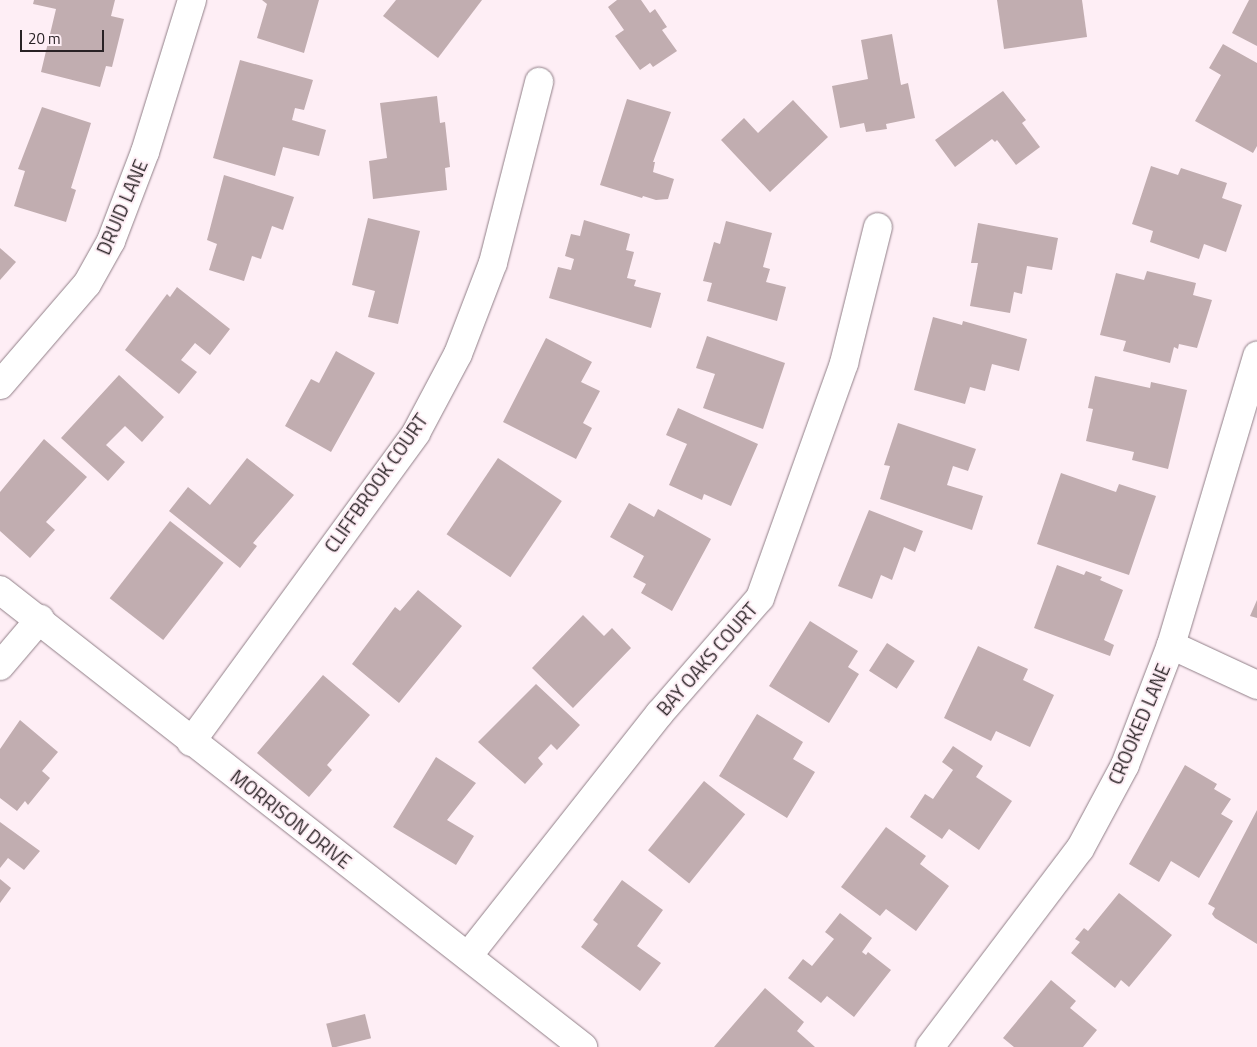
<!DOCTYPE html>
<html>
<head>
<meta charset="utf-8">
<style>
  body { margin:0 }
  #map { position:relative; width:1257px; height:1047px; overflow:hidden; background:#feeef5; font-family:"Titillium Web",sans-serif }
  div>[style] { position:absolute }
  .building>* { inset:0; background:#c1adb0; transform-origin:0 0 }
  .roads { filter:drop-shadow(0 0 1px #907f87) drop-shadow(0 0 1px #907f87) }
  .street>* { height:28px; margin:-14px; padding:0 14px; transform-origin:14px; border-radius:14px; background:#fff }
  .secondary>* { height:28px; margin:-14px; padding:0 14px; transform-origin:14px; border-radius:14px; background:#fff }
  span { translate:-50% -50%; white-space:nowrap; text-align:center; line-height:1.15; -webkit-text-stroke:4px #feeef5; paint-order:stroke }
  .street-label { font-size:19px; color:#292225 }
  .scale { position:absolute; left:20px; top:30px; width:84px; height:22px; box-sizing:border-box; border:2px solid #292225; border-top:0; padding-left:6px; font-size:15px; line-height:18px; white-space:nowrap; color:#292225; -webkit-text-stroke:4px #feeef5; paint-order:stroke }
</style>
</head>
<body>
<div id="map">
  <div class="building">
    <div style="clip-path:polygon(34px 0,115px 0,111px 16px,124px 19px,112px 67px,106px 66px,100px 87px,41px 72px,56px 9px,33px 4px)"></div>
    <div style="clip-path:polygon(262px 0,319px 0,304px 53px,257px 38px,267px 4px)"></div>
    <div style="clip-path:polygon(396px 0,482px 0,438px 58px,383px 16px)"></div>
    <div style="clip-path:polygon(617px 0,641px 0,650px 13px,655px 9px,667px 27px,662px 30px,677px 51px,653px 67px,650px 63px,640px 70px,615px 36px,624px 30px,608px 7px)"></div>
    <div style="clip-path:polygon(997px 0,1082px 0,1087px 37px,1004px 49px)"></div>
    <div style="clip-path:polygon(1249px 0,1257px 0,1257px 46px,1232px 33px)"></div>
    <div style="clip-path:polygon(892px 34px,901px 85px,908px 83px,915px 118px,886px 124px,887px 129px,866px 132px,864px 123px,840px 128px,832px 86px,868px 79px,861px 40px)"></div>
    <div style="clip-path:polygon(1223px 44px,1257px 63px,1257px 146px,1253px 153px,1195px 121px,1221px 75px,1209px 68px)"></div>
    <div style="clip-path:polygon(240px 60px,313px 80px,304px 110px,295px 108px,292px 120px,326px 130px,319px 156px,283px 147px,275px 176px,213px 158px)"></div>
    <div style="clip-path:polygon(1003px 91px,1026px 120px,1022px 123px,1040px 147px,1016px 165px,997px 140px,995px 142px,992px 139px,955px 167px,935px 140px)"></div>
    <div style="clip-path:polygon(437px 96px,440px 123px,445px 122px,450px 167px,445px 168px,447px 190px,373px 199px,369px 161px,387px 158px,380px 103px)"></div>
    <div style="clip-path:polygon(627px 99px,671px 112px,653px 162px,655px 162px,653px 172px,674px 179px,668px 199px,656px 200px,643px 196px,642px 198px,600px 185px)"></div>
    <div style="clip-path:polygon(793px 100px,828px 137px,770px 192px,721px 140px,744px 118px,758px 133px)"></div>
    <div style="clip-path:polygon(42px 107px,91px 123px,71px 188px,76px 190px,66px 222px,14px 206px,25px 171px,18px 169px)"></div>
    <div style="clip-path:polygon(1151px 166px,1178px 175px,1181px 168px,1227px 183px,1222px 198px,1242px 205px,1226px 252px,1204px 244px,1199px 259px,1150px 242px,1153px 231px,1132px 224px)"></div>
    <div style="clip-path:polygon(224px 175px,294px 197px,283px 230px,272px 226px,261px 259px,252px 256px,244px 281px,209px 270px,217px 244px,207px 240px)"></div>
    <div style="clip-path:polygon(368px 218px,420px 231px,398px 324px,368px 317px,375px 291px,352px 285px)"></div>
    <div style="clip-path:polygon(584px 220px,630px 234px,626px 250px,634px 252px,627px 278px,636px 280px,634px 286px,661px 293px,651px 328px,549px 298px,558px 267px,571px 270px,574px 259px,565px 256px,571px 234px,580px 236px)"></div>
    <div style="clip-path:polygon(726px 221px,772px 233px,763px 267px,770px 269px,766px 282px,786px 287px,777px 321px,707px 301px,712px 283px,703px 281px,714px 242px,720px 244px)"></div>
    <div style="clip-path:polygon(978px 223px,1058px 238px,1052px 270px,1027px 266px,1022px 294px,1014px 292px,1010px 313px,970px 306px,978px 263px,971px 263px)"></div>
    <div style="clip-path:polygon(0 248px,16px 262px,0 280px)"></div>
    <div style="clip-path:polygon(1147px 271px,1196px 283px,1193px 295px,1212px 300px,1197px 348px,1179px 344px,1178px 349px,1174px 347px,1170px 363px,1123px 351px,1126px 341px,1100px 335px,1116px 273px,1144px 280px)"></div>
    <div style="clip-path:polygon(177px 287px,230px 329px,210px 355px,195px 343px,181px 360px,197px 372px,179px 394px,125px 350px,167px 294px,170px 297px)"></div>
    <div style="clip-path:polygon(933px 317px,962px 325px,963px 321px,1027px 339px,1019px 371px,992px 364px,985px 391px,970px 387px,965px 404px,914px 390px)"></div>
    <div style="clip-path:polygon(707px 336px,785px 363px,763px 429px,703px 408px,715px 374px,696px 368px)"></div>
    <div style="clip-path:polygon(546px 338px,592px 362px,581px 382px,600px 391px,583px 423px,592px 428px,576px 459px,503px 422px)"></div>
    <div style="clip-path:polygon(336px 351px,375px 373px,331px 452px,285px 426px,311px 379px,319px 383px)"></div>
    <div style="clip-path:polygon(119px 375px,164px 417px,142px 442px,125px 426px,106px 445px,125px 462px,108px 481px,61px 438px)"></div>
    <div style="clip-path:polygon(1095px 376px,1150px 388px,1151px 382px,1187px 390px,1168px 469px,1132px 460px,1134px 452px,1086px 441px,1093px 409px,1088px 408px)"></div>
    <div style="clip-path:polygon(678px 408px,758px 444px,731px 506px,704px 494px,702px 500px,669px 485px,687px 444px,666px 435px)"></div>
    <div style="clip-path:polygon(898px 423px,976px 449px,968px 471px,953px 466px,947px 485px,983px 496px,972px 530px,880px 499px,890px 466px,884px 465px)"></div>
    <div style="clip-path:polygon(44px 439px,87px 477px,46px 522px,55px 530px,30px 558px,0 531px,0 492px)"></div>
    <div style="clip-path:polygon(247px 458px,294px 495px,253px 543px,257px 546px,240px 568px,169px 511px,188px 487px,210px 505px)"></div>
    <div style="left:498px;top:458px;width:77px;height:92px;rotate:34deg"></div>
    <div style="clip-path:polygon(1061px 473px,1116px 492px,1119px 484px,1156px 496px,1129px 575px,1037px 544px)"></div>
    <div style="clip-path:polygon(629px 503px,654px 517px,658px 509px,711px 539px,672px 611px,641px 593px,646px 584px,633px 577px,644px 556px,610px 537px)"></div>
    <div style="clip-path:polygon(869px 510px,923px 531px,915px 552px,904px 547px,892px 580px,881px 575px,872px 599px,838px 586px)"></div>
    <div style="left:170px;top:521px;width:68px;height:98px;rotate:38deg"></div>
    <div style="clip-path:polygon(1057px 565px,1084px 575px,1086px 571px,1102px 577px,1100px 580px,1123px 590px,1104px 640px,1114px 645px,1110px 656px,1034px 628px)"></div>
    <div style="clip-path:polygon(418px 590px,462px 626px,399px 703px,352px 664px,395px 607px,400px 611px)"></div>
    <div style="clip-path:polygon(1257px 600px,1257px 618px,1250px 616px)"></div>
    <div style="clip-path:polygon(583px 615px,604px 636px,612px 628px,631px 648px,573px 708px,532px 668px)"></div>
    <div style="clip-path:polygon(810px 621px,858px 651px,848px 667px,859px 674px,829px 723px,769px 686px)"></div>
    <div style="left:887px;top:643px;width:33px;height:33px;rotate:33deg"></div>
    <div style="clip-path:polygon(978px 646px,1028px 669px,1023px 680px,1054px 695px,1030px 747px,996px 731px,991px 741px,944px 718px)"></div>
    <div style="clip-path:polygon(323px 675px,370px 715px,327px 765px,332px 770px,309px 797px,257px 753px)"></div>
    <div style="clip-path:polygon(536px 684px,580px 725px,557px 750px,551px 744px,538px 758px,543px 764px,525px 784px,478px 742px)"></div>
    <div style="clip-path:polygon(757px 714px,803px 742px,793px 759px,815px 772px,787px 818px,719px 776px)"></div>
    <div style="clip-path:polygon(20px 720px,58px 752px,42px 771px,50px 778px,28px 805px,25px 801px,17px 811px,0 798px,0 749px)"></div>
    <div style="clip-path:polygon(953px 746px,983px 766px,976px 777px,1012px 801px,979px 850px,949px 829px,942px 839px,910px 817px,925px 794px,933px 799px,953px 770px,942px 762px)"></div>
    <div style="clip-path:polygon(436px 757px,476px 783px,447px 820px,474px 836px,456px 865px,393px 827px)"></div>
    <div style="clip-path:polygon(1185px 765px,1217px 784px,1214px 789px,1231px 799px,1221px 814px,1233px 821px,1199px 878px,1171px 861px,1159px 882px,1129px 864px)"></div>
    <div style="left:704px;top:781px;width:53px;height:89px;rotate:39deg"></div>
    <div style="clip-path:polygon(1257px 810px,1257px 944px,1215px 918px,1212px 914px,1215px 908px,1208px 904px)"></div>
    <div style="clip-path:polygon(0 822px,40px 851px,24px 870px,8px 858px,0 868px)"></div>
    <div style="clip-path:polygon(886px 827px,926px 856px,920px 864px,949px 886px,916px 931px,886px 909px,880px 916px,841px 887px)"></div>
    <div style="clip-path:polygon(0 879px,11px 888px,0 903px)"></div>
    <div style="clip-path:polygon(622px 880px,663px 910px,637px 946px,661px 963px,640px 991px,581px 947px,598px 924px,593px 920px)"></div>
    <div style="clip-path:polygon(1119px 893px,1172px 935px,1129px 987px,1121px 980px,1115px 988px,1071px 953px,1080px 942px,1075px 939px,1084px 928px,1088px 931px)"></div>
    <div style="clip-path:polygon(840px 913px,872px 938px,862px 952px,866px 955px,868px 952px,891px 970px,854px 1017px,827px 996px,821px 1003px,788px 978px,803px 959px,812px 966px,834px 939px,825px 932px)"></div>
    <div style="clip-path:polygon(1051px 980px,1076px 1001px,1070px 1008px,1097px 1030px,1083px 1047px,1014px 1047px,1003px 1038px)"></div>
    <div style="clip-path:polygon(765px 988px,804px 1022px,797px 1031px,815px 1047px,714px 1047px)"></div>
    <div style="left:365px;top:1014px;width:25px;height:40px;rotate:76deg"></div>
  </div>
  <div class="roads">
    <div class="street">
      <div style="left:0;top:385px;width:133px;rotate:-49.3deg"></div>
      <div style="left:87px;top:284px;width:49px;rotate:-60.8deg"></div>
      <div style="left:111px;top:241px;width:95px;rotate:-69.1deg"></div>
      <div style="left:145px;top:152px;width:159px;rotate:-72.8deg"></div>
      <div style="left:1171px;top:645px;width:95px;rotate:24.9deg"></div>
      <div style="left:0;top:666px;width:62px;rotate:-49.6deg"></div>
      <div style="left:191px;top:742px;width:382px;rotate:-53.9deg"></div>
      <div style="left:416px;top:433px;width:89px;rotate:-62deg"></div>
      <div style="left:458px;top:354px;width:97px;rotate:-69deg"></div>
      <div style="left:493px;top:263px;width:187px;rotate:-75.7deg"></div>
      <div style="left:468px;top:956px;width:310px;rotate:-51.7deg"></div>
      <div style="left:660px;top:713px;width:152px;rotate:-49deg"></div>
      <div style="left:760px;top:598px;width:250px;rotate:-70.3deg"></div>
      <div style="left:844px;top:363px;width:140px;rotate:-76deg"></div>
      <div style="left:930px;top:1047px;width:248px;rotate:-52.9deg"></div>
      <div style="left:1080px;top:849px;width:95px;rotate:-61.8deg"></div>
      <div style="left:1125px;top:765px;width:129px;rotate:-69deg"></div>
      <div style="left:1171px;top:645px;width:302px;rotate:-73.4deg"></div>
    </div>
    <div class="secondary">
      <div style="left:0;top:590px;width:741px;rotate:38.09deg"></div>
    </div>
  </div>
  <div class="street-label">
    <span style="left:122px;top:207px;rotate:-67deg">DRUID LANE</span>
    <span style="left:376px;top:483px;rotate:-55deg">CLIFFBROOK COURT</span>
    <span style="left:707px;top:659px;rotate:-49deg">BAY OAKS COURT</span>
    <span style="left:1139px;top:724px;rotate:-67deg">CROOKED LANE</span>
    <span style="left:291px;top:819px;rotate:38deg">MORRISON DRIVE</span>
  </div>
  <div class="scale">20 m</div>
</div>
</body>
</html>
